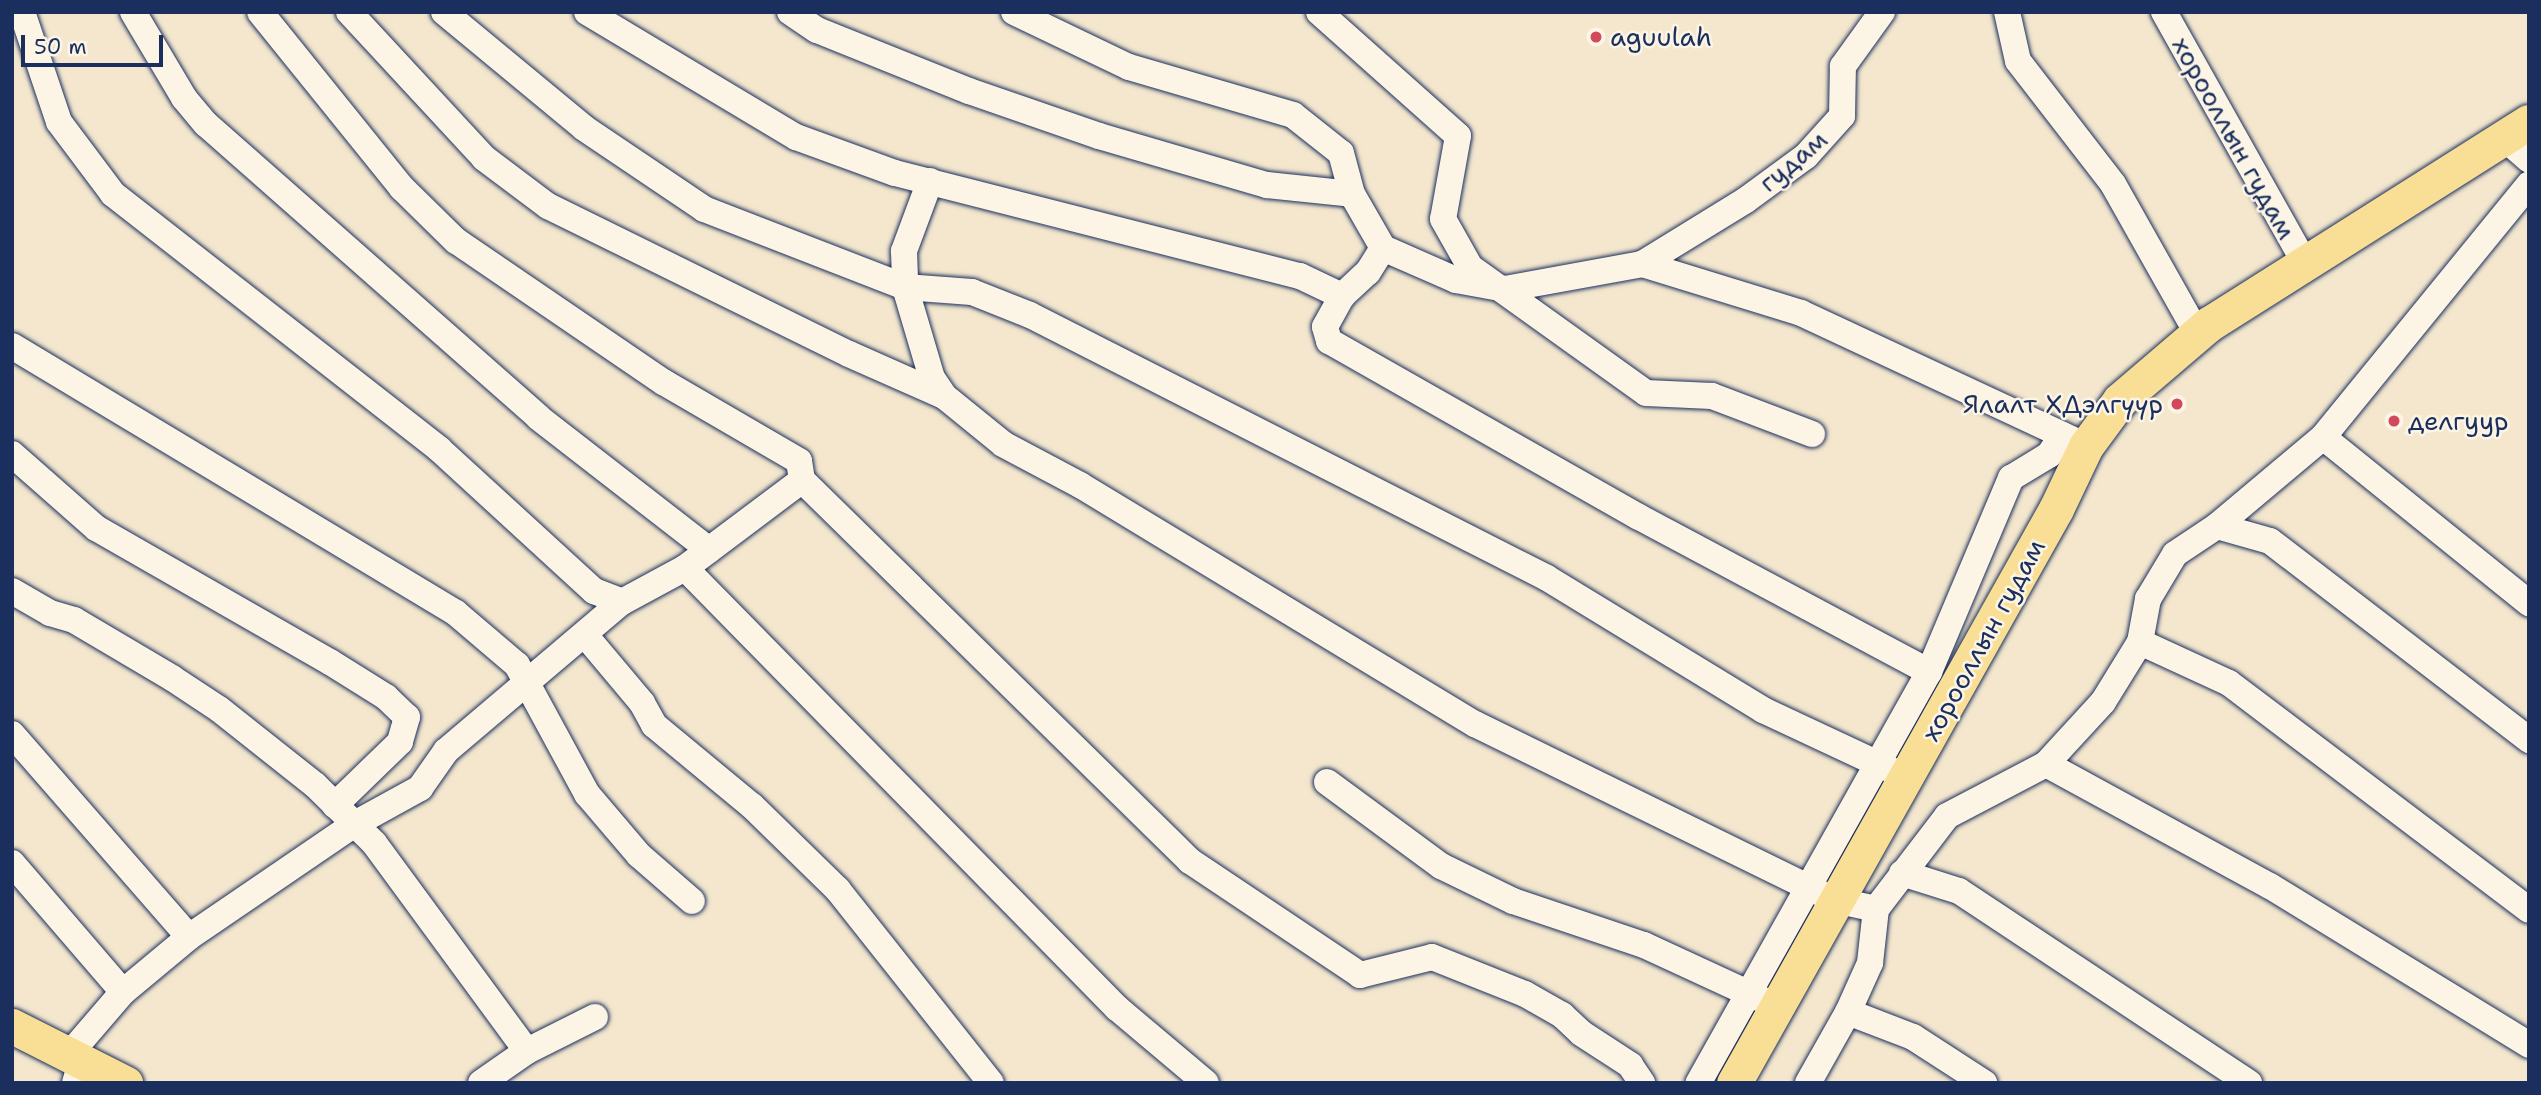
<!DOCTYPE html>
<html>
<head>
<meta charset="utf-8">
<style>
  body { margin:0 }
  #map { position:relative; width:2541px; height:1095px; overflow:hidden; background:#f4e7ce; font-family:"Shantell Sans",sans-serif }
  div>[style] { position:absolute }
  .roads { filter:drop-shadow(0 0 2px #1b2f5e) drop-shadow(0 0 2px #1b2f5e) }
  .minor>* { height:26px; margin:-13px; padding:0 13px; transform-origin:13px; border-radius:13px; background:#fcf5e5 }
  .major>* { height:35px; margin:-17.5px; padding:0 17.5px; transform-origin:17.5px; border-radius:17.5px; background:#f9df96 }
  .dots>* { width:19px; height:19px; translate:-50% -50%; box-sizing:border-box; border:4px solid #fcf5e5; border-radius:50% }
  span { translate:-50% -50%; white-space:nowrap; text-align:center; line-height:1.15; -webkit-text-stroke:5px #fcf5e5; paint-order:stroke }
  .poi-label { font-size:26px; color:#1b2f5e }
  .left { translate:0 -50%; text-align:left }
  .right { translate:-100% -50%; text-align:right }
  .street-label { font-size:26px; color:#1b2f5e }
  .frame { position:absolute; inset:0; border:14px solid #1b2f5e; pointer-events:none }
  .scale { position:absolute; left:21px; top:35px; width:142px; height:32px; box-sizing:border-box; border:4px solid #1b2f5e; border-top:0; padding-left:9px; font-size:21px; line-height:24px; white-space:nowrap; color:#1b2f5e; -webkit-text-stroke:5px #fcf5e5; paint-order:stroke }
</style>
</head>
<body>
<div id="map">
  <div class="roads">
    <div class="minor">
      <div style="left:22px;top:12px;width:116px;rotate:71.4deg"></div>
      <div style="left:59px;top:122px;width:90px;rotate:53.1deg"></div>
      <div style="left:113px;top:194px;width:414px;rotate:38deg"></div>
      <div style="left:439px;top:449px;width:210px;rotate:42.5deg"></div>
      <div style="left:594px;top:591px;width:30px;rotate:21deg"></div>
      <div style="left:133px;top:12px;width:100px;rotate:59.3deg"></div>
      <div style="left:184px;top:98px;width:34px;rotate:50deg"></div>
      <div style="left:206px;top:124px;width:444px;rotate:41.4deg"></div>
      <div style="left:539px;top:418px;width:215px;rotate:37.8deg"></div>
      <div style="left:349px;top:12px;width:199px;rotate:47.2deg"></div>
      <div style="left:484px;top:158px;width:80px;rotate:36.9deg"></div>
      <div style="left:548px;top:206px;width:335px;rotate:26.2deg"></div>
      <div style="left:849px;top:354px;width:104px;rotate:23.9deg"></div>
      <div style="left:944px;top:396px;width:76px;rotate:39.1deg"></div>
      <div style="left:1003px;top:444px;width:87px;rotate:28deg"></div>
      <div style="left:1080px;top:485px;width:462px;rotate:31.2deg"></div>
      <div style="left:1475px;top:724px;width:401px;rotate:26.1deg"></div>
      <div style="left:1835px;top:900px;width:42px;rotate:12.4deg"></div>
      <div style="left:1876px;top:909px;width:117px;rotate:-52.6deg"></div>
      <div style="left:1947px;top:816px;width:112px;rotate:-27.7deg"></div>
      <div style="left:2046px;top:764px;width:84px;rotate:-47.4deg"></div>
      <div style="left:2103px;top:702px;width:70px;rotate:-58.3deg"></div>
      <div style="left:2140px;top:642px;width:44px;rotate:-79.5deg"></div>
      <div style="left:2148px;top:599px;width:52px;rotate:-59deg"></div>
      <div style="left:2175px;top:554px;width:50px;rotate:-33.7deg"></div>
      <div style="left:2217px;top:526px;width:55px;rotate:15.8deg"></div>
      <div style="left:2270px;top:541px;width:327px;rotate:37.5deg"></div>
      <div style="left:444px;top:12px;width:182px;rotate:39.6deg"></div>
      <div style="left:584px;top:128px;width:145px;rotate:34deg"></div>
      <div style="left:704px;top:209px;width:216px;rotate:21.2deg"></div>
      <div style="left:905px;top:287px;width:67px;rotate:4.3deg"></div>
      <div style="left:972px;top:292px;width:62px;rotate:21.6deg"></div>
      <div style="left:1030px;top:315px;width:580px;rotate:26.96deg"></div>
      <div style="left:1547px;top:578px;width:253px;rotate:31.4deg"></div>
      <div style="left:1763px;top:710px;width:158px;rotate:25.1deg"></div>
      <div style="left:587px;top:12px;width:244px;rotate:30.9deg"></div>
      <div style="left:796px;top:137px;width:105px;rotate:20deg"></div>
      <div style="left:895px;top:173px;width:418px;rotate:14.3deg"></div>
      <div style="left:1300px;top:276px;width:47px;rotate:25.5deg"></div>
      <div style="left:1342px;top:296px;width:35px;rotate:-43deg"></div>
      <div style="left:1368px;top:272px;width:28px;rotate:-58deg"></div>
      <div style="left:790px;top:12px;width:32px;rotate:34deg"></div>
      <div style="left:817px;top:30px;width:164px;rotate:21.9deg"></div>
      <div style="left:969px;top:91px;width:138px;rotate:19.1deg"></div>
      <div style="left:1099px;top:136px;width:175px;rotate:16.3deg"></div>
      <div style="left:1267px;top:185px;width:85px;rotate:6deg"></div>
      <div style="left:1014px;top:12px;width:127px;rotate:25.6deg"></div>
      <div style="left:1129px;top:67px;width:171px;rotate:16.3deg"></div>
      <div style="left:1293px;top:115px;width:61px;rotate:38.4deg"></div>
      <div style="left:1341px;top:153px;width:42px;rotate:75deg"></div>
      <div style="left:1352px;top:194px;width:62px;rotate:60.1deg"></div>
      <div style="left:1383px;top:248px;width:80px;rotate:23.7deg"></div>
      <div style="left:1456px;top:280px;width:50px;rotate:10.4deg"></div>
      <div style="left:1505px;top:289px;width:139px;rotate:-10.3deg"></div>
      <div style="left:1642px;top:264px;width:166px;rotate:17.1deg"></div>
      <div style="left:1801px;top:313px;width:315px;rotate:25deg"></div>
      <div style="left:1319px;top:12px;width:186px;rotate:41.7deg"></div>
      <div style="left:1458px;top:136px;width:84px;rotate:100.2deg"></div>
      <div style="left:1443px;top:219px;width:55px;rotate:60.6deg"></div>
      <div style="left:1470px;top:267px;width:216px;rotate:35.6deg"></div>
      <div style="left:1646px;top:393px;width:66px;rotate:2.6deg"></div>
      <div style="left:1712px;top:396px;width:107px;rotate:20.8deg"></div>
      <div style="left:2007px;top:12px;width:50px;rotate:77.3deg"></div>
      <div style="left:2018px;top:61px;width:155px;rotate:52.3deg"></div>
      <div style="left:2113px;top:184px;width:171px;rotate:60.6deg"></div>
      <div style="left:2164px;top:12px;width:288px;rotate:60.7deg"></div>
      <div style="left:2504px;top:138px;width:33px;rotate:41deg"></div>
      <div style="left:930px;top:181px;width:75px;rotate:110.4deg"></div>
      <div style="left:904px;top:251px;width:36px;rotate:88deg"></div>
      <div style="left:905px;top:287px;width:95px;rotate:73.5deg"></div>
      <div style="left:932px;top:378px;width:22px;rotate:56deg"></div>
      <div style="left:1642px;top:264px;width:122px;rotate:-31.6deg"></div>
      <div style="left:1746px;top:200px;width:74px;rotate:-36.3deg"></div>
      <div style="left:1806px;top:156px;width:54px;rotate:-48deg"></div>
      <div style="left:1842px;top:116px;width:50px;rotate:-88.9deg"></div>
      <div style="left:1843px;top:66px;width:67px;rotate:-54.2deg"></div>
      <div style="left:1342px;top:296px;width:35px;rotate:119deg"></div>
      <div style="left:1325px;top:327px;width:15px;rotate:74deg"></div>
      <div style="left:1329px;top:341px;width:356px;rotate:29.6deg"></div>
      <div style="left:1639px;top:517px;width:329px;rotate:28.1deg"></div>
      <div style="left:1929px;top:672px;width:471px;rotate:119.3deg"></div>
      <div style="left:12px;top:346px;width:518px;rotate:31.02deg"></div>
      <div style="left:456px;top:613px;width:80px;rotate:40.4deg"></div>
      <div style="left:517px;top:665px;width:147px;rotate:61.5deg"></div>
      <div style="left:587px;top:794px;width:80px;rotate:49.6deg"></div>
      <div style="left:639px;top:855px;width:70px;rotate:41deg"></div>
      <div style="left:2323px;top:437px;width:326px;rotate:-50.8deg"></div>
      <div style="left:12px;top:454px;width:112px;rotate:41.4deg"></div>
      <div style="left:96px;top:528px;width:270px;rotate:29.8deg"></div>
      <div style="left:330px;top:662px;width:66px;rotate:32deg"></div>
      <div style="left:386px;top:697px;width:29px;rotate:44deg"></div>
      <div style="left:407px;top:717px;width:26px;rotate:106deg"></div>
      <div style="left:400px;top:742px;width:91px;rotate:135.9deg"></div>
      <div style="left:802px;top:480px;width:544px;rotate:44.48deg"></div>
      <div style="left:1190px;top:861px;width:205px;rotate:33.8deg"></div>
      <div style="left:1360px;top:975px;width:74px;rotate:-14deg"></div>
      <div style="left:1432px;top:957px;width:100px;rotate:21.7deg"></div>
      <div style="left:1525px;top:994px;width:43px;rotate:29.6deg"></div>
      <div style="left:1562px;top:1015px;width:26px;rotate:43deg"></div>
      <div style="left:1581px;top:1033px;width:59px;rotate:33.1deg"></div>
      <div style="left:1630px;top:1065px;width:22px;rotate:56deg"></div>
      <div style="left:2217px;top:526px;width:138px;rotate:-40deg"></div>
      <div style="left:2323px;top:437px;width:265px;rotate:38.9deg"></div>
      <div style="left:685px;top:568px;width:617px;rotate:45.53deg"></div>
      <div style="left:1117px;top:1008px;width:116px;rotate:40.1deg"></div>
      <div style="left:12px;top:591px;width:44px;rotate:30.1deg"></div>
      <div style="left:50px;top:613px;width:25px;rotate:16deg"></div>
      <div style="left:74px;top:620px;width:114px;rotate:30.6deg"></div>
      <div style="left:172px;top:678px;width:56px;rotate:33.4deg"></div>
      <div style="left:219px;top:709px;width:122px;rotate:38.4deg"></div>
      <div style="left:315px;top:785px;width:83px;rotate:44.5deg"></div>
      <div style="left:374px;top:843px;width:258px;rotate:53.7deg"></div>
      <div style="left:585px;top:635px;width:89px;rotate:50deg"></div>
      <div style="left:642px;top:703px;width:25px;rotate:61deg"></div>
      <div style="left:654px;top:725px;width:127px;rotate:39.6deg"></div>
      <div style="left:752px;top:806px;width:120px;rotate:44.3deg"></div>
      <div style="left:838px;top:890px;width:246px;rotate:51.6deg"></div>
      <div style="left:2140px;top:642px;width:98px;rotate:24.7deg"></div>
      <div style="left:2229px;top:683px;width:376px;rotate:37.1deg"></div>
      <div style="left:1929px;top:672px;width:211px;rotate:-67.1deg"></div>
      <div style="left:2011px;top:478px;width:44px;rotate:-31.2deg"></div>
      <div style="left:2049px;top:455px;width:24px;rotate:-57deg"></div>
      <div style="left:12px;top:734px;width:269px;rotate:48.9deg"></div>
      <div style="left:2046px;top:764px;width:255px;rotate:28.6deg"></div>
      <div style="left:2270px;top:886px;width:304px;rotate:31.5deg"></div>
      <div style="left:1327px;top:782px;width:142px;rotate:36.4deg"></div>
      <div style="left:1441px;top:866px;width:80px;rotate:25.9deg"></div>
      <div style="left:1513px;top:901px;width:138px;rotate:18.6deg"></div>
      <div style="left:1644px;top:945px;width:133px;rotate:24.8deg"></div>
      <div style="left:12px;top:863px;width:170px;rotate:49.3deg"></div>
      <div style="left:1902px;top:873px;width:60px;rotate:17.5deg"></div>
      <div style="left:1959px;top:891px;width:348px;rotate:33.5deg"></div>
      <div style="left:1848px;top:1012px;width:54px;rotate:-65.8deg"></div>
      <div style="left:1870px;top:963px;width:54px;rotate:-83.7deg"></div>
      <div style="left:67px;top:1057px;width:86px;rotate:-49.3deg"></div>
      <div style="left:123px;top:992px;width:86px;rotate:-39.8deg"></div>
      <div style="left:189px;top:937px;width:199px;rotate:-34.3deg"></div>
      <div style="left:353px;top:825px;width:77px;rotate:-28.9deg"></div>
      <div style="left:420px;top:788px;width:45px;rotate:-54.9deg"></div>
      <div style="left:446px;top:751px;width:231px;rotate:-40.3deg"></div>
      <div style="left:622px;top:602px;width:72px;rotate:-28.4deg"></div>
      <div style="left:685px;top:568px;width:146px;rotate:-36.9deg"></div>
      <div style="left:802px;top:480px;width:19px;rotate:-99deg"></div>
      <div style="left:799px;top:461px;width:157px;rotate:-149.8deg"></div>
      <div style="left:663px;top:382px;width:250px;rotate:-145.7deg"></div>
      <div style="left:456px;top:241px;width:76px;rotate:-135.5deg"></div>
      <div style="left:402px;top:188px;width:226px;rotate:-128.9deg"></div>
      <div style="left:75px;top:1083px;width:22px;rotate:-74deg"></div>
      <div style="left:481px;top:1083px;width:56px;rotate:-34.8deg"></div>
      <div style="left:527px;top:1051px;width:76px;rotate:-26.6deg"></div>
      <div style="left:1808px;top:1083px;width:81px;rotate:-60.6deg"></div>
      <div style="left:1848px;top:1012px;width:70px;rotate:21deg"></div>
      <div style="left:1913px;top:1037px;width:85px;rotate:32.9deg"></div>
    </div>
    <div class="major">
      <div style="left:12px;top:1026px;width:127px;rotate:26.8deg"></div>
      <div style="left:1734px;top:1083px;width:658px;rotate:-60.71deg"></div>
      <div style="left:2056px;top:509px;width:70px;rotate:-64.5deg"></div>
      <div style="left:2086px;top:446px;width:57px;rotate:-53.5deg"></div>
      <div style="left:2120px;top:400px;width:117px;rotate:-40.5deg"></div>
      <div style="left:2209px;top:324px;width:378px;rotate:-32.3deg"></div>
    </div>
  </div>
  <div class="dots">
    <div style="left:1596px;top:37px;background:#d1495b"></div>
    <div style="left:2177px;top:404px;background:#d1495b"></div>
    <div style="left:2394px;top:421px;background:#d1495b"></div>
  </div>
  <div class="poi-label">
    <span class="left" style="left:1610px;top:37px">aguulah</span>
    <span class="right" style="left:2163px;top:404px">Ялалт ХДэлгүүр</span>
    <span class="left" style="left:2408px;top:421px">делгуур</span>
  </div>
  <div class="street-label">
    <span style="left:2234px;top:138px;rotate:61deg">хорооллын гудам</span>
    <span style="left:1793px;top:161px;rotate:-40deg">гудам</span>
    <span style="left:1983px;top:640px;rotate:-61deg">хорооллын гудам</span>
  </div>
  <div class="frame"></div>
  <div class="scale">50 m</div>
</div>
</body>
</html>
